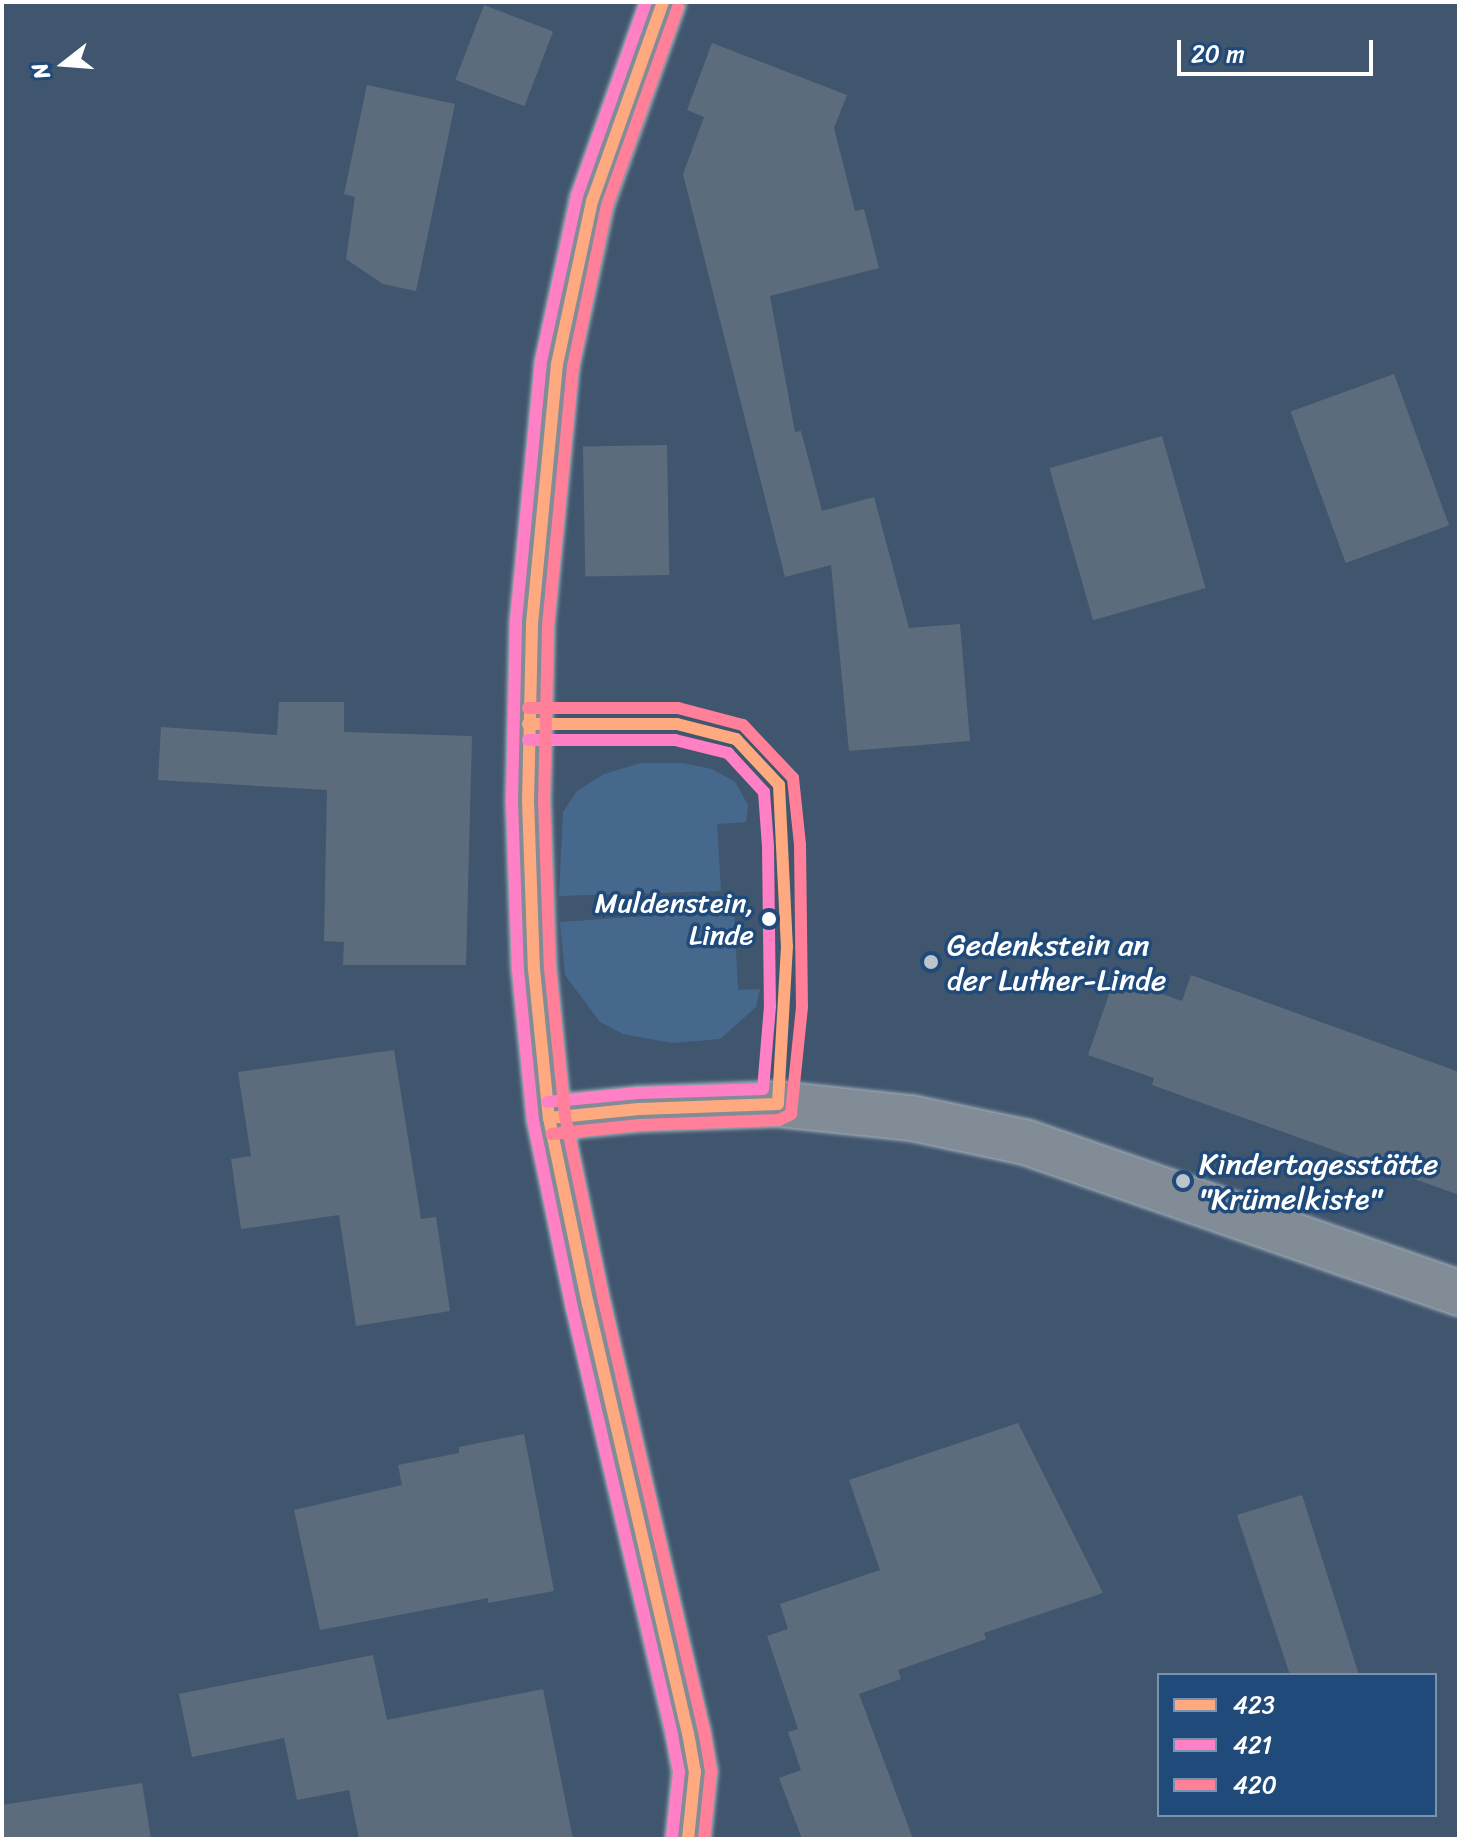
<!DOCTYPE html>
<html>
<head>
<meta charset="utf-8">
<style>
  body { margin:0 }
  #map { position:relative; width:1461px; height:1841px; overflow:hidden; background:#40566e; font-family:Sriracha,sans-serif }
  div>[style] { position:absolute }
  .green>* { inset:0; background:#47688d }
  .building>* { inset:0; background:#5c6c7d; transform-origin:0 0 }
  .roads { filter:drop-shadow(0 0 2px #a9b3be) drop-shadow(0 0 2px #a9b3be) }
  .street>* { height:44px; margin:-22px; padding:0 22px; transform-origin:22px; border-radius:22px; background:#818c97 }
  .secondary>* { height:44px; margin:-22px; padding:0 22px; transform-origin:22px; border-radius:22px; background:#818c97 }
  .bus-1>* { height:12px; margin:-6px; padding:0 6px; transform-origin:6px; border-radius:6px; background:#ffa980 }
  .bus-2>* { height:12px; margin:-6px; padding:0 6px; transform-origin:6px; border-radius:6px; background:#ff80c5 }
  .bus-3>* { height:12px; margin:-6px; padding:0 6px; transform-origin:6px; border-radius:6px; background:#ff8098 }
  .dots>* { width:22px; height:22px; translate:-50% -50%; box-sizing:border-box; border:4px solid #1f4a7a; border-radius:50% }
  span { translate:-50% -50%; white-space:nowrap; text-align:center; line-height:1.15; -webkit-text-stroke:7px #1f4a7a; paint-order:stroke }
  .bus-label { font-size:28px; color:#fff }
  .right { translate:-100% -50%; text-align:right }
  .poi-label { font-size:30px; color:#fff }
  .left { translate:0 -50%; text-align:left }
  .frame { position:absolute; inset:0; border:4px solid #fff; pointer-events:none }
  .legend { position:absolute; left:1157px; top:1673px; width:280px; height:144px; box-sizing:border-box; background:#1f4a7a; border:2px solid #7992af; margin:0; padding:10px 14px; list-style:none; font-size:24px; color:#fff }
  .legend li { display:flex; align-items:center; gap:16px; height:40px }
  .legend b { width:40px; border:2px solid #7992af }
  .north { position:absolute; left:24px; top:24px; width:80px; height:80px; -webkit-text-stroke:6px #1f4a7a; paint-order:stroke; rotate:253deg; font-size:22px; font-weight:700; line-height:32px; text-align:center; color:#fff }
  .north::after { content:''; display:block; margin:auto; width:28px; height:36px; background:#fff; clip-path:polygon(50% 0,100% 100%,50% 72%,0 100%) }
  .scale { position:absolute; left:1177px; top:40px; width:196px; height:36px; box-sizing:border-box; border:4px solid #fff; border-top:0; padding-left:10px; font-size:24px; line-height:28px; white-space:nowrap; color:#fff; -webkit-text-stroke:6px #1f4a7a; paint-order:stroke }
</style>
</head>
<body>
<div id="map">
  <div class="green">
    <div style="clip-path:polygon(641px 763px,682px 763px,712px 769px,735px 782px,748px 805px,746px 822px,717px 824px,721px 891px,559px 896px,563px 812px,577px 791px,604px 774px)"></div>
    <div style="clip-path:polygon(734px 910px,738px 990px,760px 989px,756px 1007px,720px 1039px,672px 1043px,623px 1034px,600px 1022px,565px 975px,560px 922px)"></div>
  </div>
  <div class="building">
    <div style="left:484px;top:5px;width:74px;height:80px;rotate:21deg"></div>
    <div style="clip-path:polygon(712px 43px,847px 95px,834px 128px,855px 211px,864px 209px,879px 268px,770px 296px,795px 432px,801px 431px,822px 511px,874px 497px,909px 628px,960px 624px,970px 741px,849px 751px,831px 565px,785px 577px,683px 174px,704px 117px,687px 110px)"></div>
    <div style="clip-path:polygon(367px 85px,455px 104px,416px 291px,383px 284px,346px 259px,355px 197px,344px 194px)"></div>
    <div style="left:1394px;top:374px;width:161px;height:110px;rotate:70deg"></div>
    <div style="left:1162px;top:436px;width:158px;height:117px;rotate:74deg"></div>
    <div style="left:667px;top:445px;width:130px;height:84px;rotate:89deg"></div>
    <div style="clip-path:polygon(279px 702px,344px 702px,344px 732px,472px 736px,466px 965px,343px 965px,344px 942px,324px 941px,327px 790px,158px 780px,161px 727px,277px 735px)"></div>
    <div style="clip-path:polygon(1191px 975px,1459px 1072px,1459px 1195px,1152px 1085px,1154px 1078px,1088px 1055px,1115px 977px,1182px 1001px)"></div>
    <div style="clip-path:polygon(394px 1050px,421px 1219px,436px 1217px,450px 1311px,356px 1326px,339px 1215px,241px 1229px,231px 1159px,251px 1156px,238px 1072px)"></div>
    <div style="clip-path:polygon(1018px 1423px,1103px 1593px,984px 1633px,986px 1639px,898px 1670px,901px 1679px,859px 1694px,913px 1839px,802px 1839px,779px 1778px,801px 1770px,788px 1732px,798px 1729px,767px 1636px,788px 1629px,780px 1604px,880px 1570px,849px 1480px)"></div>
    <div style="clip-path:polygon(524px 1434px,554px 1591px,488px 1603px,488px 1598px,320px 1630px,294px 1510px,402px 1485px,398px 1465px,459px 1453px,459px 1447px)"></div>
    <div style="clip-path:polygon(1302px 1495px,1359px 1675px,1290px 1675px,1237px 1515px)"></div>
    <div style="clip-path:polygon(373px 1655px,387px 1720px,543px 1689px,573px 1839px,359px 1839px,349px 1790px,297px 1800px,284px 1738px,192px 1757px,179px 1694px)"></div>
    <div style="clip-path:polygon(142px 1783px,151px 1839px,2px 1839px,2px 1805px)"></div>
  </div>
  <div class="roads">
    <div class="street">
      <div style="left:549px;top:1118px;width:90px;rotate:-5.7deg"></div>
      <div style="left:639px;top:1109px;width:139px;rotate:-2.1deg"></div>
      <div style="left:778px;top:1104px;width:134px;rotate:6deg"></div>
      <div style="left:911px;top:1118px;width:116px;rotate:11.9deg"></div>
      <div style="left:1025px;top:1142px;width:460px;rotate:19.2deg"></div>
    </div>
    <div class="secondary">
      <div style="left:663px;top:2px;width:211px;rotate:109.6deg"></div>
      <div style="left:592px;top:201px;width:167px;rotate:102.1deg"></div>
      <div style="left:557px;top:364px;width:262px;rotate:95.5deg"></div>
      <div style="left:532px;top:625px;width:175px;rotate:91.3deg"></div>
      <div style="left:528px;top:800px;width:169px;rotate:88deg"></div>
      <div style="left:534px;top:969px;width:150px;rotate:84.3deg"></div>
      <div style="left:549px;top:1118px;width:190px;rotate:78.2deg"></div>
      <div style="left:588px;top:1304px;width:441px;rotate:76.9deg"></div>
      <div style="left:688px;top:1733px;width:39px;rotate:80deg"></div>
      <div style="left:695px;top:1771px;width:68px;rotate:95.9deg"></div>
    </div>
  </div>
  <div class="bus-1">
    <div style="left:663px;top:2px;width:211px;rotate:109.6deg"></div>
    <div style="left:592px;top:201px;width:167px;rotate:102.1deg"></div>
    <div style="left:557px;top:364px;width:262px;rotate:95.5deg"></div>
    <div style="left:532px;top:625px;width:175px;rotate:91.3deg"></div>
    <div style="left:528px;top:800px;width:169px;rotate:88deg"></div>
    <div style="left:534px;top:969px;width:150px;rotate:84.3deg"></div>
    <div style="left:549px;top:1118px;width:190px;rotate:78.2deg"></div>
    <div style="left:588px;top:1304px;width:441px;rotate:76.9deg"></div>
    <div style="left:688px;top:1733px;width:39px;rotate:80deg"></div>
    <div style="left:695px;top:1771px;width:68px;rotate:95.9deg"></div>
    <div style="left:528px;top:724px;width:149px"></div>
    <div style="left:677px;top:724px;width:61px;rotate:14.3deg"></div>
    <div style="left:736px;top:739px;width:63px;rotate:46.9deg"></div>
    <div style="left:779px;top:785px;width:161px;rotate:87.2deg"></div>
    <div style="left:787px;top:946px;width:158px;rotate:93.3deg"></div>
    <div style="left:549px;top:1118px;width:90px;rotate:-5.7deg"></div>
    <div style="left:639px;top:1109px;width:139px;rotate:-2.1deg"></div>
  </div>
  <div class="bus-2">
    <div style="left:646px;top:2px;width:206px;rotate:109.6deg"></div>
    <div style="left:577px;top:196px;width:169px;rotate:102.3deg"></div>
    <div style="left:541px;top:361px;width:263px;rotate:95.5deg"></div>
    <div style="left:516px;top:623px;width:178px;rotate:91.3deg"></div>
    <div style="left:512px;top:801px;width:169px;rotate:88deg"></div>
    <div style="left:518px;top:970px;width:151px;rotate:84.3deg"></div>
    <div style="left:533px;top:1120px;width:192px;rotate:78.3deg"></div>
    <div style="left:572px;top:1308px;width:440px;rotate:76.8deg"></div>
    <div style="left:672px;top:1736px;width:37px;rotate:79deg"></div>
    <div style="left:679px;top:1772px;width:65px;rotate:96.1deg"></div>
    <div style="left:528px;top:740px;width:147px"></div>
    <div style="left:675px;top:740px;width:55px;rotate:13.8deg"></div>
    <div style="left:728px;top:753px;width:53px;rotate:47.3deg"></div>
    <div style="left:764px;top:792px;width:55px;rotate:85.8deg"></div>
    <div style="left:768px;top:847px;width:159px;rotate:89.3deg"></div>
    <div style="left:770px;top:1006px;width:83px;rotate:94.8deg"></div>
    <div style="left:763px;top:1089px;width:125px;rotate:178.2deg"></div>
    <div style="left:638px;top:1093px;width:91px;rotate:174.4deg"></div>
  </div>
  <div class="bus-3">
    <div style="left:678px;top:7px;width:210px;rotate:109.7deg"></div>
    <div style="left:607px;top:205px;width:165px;rotate:101.9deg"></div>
    <div style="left:573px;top:366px;width:261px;rotate:95.5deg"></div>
    <div style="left:548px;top:626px;width:174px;rotate:91.3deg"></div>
    <div style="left:544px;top:800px;width:168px;rotate:88deg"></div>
    <div style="left:550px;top:968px;width:149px;rotate:84.2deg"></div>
    <div style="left:565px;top:1116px;width:189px;rotate:78.1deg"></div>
    <div style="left:604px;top:1301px;width:441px;rotate:76.9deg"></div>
    <div style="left:704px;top:1730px;width:42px;rotate:80.3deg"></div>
    <div style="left:711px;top:1771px;width:68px;rotate:95.9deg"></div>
    <div style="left:528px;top:708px;width:150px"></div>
    <div style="left:678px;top:708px;width:67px;rotate:14.7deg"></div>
    <div style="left:743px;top:725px;width:73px;rotate:46.7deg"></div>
    <div style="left:793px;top:778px;width:67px;rotate:84deg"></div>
    <div style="left:800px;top:845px;width:162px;rotate:89.3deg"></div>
    <div style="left:802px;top:1007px;width:108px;rotate:95.9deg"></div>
    <div style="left:791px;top:1114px;width:13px;rotate:153deg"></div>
    <div style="left:779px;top:1120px;width:139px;rotate:177.9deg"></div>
    <div style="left:640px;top:1125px;width:89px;rotate:174.2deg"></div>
  </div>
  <div class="dots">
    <div style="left:769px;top:919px;background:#fff"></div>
    <div style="left:931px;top:962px;background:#bcc4cc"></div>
    <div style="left:1183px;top:1181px;background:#bcc4cc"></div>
  </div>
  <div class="bus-label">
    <span class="right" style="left:754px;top:919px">Muldenstein,<br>Linde</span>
  </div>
  <div class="poi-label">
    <span class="left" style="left:947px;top:962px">Gedenkstein an<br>der Luther-Linde</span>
    <span class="left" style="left:1199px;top:1181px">Kindertagesstätte<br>"Krümelkiste"</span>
  </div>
  <div class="frame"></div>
  <ul class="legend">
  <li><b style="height:10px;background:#ffa980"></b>423</li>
  <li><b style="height:10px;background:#ff80c5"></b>421</li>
  <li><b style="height:10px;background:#ff8098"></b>420</li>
  </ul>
  <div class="north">N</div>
  <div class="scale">20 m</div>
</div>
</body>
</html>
